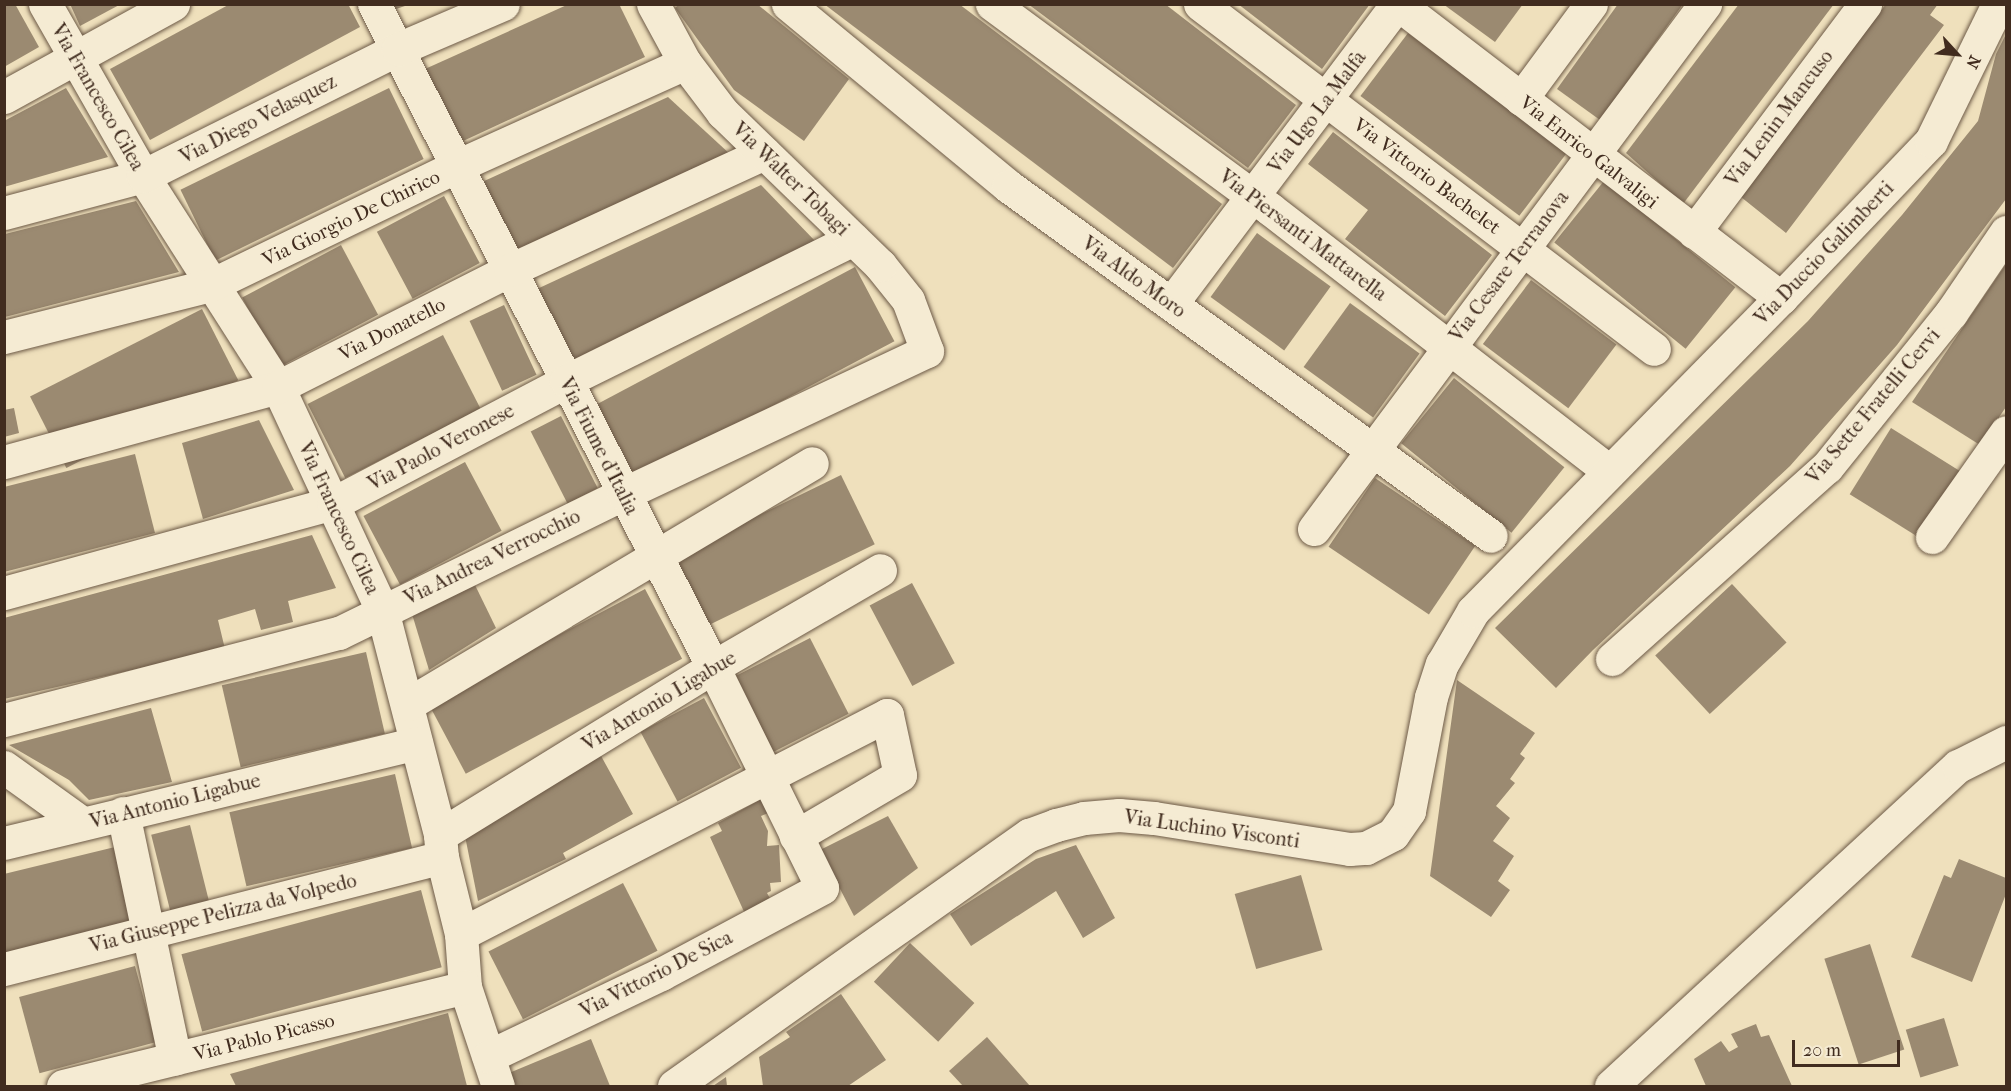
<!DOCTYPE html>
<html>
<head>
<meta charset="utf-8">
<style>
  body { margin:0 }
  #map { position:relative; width:2011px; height:1091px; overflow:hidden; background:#efe0bc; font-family:"IM FELL French Canon",serif }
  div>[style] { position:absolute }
  .building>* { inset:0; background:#9b8a71; transform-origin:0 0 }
  .roads { filter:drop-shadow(0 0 2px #6c5946) drop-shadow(0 0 2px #6c5946) }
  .minor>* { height:33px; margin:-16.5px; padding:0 16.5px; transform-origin:16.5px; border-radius:16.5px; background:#f5ebd3 }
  span { translate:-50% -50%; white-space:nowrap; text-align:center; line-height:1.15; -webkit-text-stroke:4.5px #f5ebd3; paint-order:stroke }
  .street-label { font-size:20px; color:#412c1f }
  .frame { position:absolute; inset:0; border:6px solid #412c1f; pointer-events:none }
  .north { position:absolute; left:1927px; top:24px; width:60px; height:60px; -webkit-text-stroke:4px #f5ebd3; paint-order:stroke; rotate:116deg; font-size:16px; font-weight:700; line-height:24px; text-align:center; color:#412c1f }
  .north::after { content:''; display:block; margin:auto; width:21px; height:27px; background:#412c1f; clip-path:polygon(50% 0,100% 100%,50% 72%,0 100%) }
  .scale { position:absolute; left:1792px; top:1040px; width:108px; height:27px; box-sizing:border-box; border:3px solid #412c1f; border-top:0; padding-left:8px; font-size:18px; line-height:21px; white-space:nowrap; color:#412c1f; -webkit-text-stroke:4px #f5ebd3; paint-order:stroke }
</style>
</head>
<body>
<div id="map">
  <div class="building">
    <div style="clip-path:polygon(4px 4px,15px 4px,39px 47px,4px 67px)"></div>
    <div style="clip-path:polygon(70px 4px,121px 4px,80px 26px)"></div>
    <div style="clip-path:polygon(230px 4px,348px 4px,360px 27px,150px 140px,110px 69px)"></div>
    <div style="clip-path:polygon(569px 4px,619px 4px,645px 57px,461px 142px,425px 69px)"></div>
    <div style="clip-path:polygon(679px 4px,757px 4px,849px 79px,804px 141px,734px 90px,675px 8px)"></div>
    <div style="clip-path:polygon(824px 4px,959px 4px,1222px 204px,1173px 268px)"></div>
    <div style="clip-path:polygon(1028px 4px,1165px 4px,1296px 105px,1248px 168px)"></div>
    <div style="clip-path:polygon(1238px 4px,1370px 4px,1322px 69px)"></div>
    <div style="clip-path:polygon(1443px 4px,1523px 4px,1495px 42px)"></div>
    <div style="clip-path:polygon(1618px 4px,1683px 4px,1600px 120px,1557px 89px)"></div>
    <div style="clip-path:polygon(1739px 4px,1834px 4px,1683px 204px,1626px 153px)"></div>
    <div style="clip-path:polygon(1886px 4px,1938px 4px,1930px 15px,1944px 25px,1786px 233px,1741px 197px)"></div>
    <div style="clip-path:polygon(391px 5px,408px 5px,393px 10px)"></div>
    <div style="left:1408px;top:33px;width:199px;height:79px;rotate:37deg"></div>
    <div style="clip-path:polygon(2006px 34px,2006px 199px,1897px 345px,1790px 466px,1593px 650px,1556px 688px,1495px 628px,1808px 321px,1902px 215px,1978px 121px,1996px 54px)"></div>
    <div style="clip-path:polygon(66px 88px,108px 157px,4px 187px,4px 121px)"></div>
    <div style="left:389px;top:88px;width:79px;height:232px;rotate:64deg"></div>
    <div style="clip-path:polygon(668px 97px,731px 155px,517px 254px,482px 182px)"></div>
    <div style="clip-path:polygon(1333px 132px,1492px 255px,1445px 316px,1345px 239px,1368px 210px,1308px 164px)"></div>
    <div style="left:1604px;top:181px;width:169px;height:79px;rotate:39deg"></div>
    <div style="clip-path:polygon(761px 185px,817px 243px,574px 361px,537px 289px)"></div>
    <div style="left:444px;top:196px;width:76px;height:76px;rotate:62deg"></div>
    <div style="clip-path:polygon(136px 201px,179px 272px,5px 317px,5px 234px)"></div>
    <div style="left:1257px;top:233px;width:91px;height:79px;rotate:36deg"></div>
    <div style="left:341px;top:245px;width:79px;height:112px;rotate:62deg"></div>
    <div style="clip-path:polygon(2006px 264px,2006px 407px,1980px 445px,1912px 402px)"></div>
    <div style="left:855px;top:267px;width:84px;height:295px;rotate:62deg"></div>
    <div style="left:1531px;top:280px;width:107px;height:80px;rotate:37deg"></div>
    <div style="left:1350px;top:303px;width:86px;height:79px;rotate:36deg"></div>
    <div style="left:504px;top:305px;width:77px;height:38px;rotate:65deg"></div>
    <div style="left:202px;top:309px;width:80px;height:193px;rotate:63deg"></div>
    <div style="left:443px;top:335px;width:83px;height:152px;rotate:63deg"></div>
    <div style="left:1454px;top:378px;width:142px;height:84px;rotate:39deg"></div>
    <div style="clip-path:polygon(14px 408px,19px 433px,4px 437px,4px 410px)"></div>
    <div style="left:561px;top:416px;width:81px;height:34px;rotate:63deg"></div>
    <div style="clip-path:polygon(259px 420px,294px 490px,203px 519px,182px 443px)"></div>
    <div style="left:1891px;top:428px;width:84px;height:78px;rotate:32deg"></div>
    <div style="clip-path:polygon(135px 454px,155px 533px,4px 572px,4px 487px)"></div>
    <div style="left:465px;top:462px;width:78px;height:115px;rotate:62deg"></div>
    <div style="left:841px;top:475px;width:77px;height:188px;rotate:64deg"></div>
    <div style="left:1375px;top:478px;width:121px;height:83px;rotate:34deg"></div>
    <div style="clip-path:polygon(312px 535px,336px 588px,288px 601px,293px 622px,261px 630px,255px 609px,218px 620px,225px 649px,4px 699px,4px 618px)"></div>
    <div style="left:912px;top:583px;width:91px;height:48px;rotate:62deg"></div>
    <div style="left:1732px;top:584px;width:80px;height:105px;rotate:47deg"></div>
    <div style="clip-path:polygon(475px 585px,496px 628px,429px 670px,412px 614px)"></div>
    <div style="left:645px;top:589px;width:79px;height:245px;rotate:62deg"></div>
    <div style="left:810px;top:638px;width:85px;height:84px;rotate:63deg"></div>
    <div style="left:366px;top:652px;width:84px;height:148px;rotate:77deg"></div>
    <div style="clip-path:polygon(1457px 680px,1535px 733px,1520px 754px,1525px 758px,1510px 779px,1515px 783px,1496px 806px,1510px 818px,1493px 841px,1514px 856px,1498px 881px,1510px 890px,1491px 917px,1430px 876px)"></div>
    <div style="left:704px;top:698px;width:79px;height:72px;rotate:62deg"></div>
    <div style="clip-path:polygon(151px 708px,172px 782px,89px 800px,69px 780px,9px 745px)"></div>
    <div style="clip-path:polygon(600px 754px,633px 814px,563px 853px,566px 859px,478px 901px,464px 831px)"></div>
    <div style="left:395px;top:774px;width:76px;height:170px;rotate:77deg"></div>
    <div style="clip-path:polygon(763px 798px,771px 812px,761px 816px,768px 831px,767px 846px,779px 845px,781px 882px,770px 883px,771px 891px,767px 893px,772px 902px,746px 916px,710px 837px,722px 831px,718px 823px)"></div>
    <div style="clip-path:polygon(888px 816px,918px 868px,854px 916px,820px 850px)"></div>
    <div style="left:190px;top:825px;width:79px;height:40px;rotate:76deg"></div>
    <div style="clip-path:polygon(1076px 845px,1115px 918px,1083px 938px,1056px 891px,971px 946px,950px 914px,1036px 859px)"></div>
    <div style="clip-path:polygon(115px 847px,132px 924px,4px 954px,4px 874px)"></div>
    <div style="clip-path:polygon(1959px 859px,2006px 878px,2006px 894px,1972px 982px,1911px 957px,1944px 875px,1951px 878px)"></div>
    <div style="left:1301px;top:875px;width:78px;height:69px;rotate:74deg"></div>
    <div style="left:623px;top:883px;width:76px;height:151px;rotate:63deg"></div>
    <div style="left:421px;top:890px;width:80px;height:248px;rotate:75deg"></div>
    <div style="left:910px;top:943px;width:88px;height:53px;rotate:43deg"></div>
    <div style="left:1870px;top:944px;width:111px;height:48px;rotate:72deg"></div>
    <div style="left:135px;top:966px;width:79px;height:120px;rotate:75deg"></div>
    <div style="clip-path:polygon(841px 994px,886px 1060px,848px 1086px,763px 1086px,759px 1057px,790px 1037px,786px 1032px)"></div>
    <div style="clip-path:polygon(448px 1013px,467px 1086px,236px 1086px,230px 1074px)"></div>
    <div style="left:1944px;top:1018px;width:50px;height:40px;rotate:73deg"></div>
    <div style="clip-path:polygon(1756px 1024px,1761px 1037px,1769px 1035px,1792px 1086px,1706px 1086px,1694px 1059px,1721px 1041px,1729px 1052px,1738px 1047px,1731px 1034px)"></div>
    <div style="clip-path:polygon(987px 1037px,1030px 1086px,963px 1086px,949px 1071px)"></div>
    <div style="clip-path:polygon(591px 1039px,610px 1086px,514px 1086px,509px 1073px)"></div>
    <div style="clip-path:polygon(726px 1077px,727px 1086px,713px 1086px)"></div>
  </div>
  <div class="roads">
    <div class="minor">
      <div style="left:45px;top:4px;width:198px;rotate:60.3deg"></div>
      <div style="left:143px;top:176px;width:250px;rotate:57.4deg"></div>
      <div style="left:278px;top:387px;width:246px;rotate:65deg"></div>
      <div style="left:382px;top:610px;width:232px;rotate:75.5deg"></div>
      <div style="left:440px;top:835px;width:22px;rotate:85deg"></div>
      <div style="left:442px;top:857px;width:79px;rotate:76.1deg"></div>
      <div style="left:461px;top:934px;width:53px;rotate:85.7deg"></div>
      <div style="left:465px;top:987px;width:104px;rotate:71.6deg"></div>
      <div style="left:374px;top:4px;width:745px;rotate:62.92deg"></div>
      <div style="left:713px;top:667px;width:246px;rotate:63.7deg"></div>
      <div style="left:822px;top:888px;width:183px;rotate:151.9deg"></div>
      <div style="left:661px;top:974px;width:191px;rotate:154.5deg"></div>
      <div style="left:788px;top:4px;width:286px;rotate:39.6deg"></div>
      <div style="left:1008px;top:186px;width:596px;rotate:35.93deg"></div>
      <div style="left:992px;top:4px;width:345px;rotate:36.4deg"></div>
      <div style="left:1270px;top:209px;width:428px;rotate:37.7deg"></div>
      <div style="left:1200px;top:4px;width:570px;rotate:37.23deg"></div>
      <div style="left:1398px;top:4px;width:483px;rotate:37.5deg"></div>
      <div style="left:4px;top:97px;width:193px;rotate:-28.8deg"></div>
      <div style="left:1521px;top:99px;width:118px;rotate:-53.6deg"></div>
      <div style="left:4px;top:213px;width:144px;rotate:-14.9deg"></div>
      <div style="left:143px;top:176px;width:285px;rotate:-26.5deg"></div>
      <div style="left:398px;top:49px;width:114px;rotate:-23.2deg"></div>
      <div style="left:1694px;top:232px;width:285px;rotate:-53.1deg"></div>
      <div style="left:1171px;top:304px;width:376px;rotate:-53deg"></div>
      <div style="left:4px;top:337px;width:213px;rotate:-14.1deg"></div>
      <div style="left:211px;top:285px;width:273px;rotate:-25.8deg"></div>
      <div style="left:457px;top:166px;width:250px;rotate:-24.3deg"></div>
      <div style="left:4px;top:462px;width:284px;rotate:-15.3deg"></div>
      <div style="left:278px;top:387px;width:260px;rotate:-26.8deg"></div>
      <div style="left:510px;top:270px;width:280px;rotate:-24.7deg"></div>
      <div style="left:1314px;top:529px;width:655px;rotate:-53.32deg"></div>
      <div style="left:1932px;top:537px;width:128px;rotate:-54.8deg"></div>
      <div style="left:4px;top:593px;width:342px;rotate:-15.3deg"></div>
      <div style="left:334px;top:503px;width:262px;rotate:-27.7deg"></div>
      <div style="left:566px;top:381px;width:320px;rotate:-26.3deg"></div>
      <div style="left:1612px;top:659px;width:288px;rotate:-41.8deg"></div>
      <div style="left:1827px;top:467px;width:198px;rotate:-51.2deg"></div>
      <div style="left:1951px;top:313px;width:98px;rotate:-55.8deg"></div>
      <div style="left:408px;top:704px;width:470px;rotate:-30.8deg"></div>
      <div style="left:4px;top:720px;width:346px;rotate:-14.6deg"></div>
      <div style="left:339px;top:633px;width:316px;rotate:-26.1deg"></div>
      <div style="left:623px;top:494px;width:336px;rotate:-25.2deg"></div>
      <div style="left:927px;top:351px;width:54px;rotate:-110.4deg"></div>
      <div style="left:908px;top:300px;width:45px;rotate:-128.7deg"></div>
      <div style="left:880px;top:265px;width:219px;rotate:-135.9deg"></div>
      <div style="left:723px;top:113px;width:63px;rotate:-127.2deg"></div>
      <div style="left:685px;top:63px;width:67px;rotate:-118.5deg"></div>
      <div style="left:4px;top:767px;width:96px;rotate:35.7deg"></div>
      <div style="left:123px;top:813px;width:251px;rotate:78.1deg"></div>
      <div style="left:440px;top:835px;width:321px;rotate:-31.6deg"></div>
      <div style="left:713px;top:667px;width:193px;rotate:-30.1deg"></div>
      <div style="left:4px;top:843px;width:424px;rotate:-13.6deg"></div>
      <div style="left:461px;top:934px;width:479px;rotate:-27.2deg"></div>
      <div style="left:887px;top:715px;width:61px;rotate:77.8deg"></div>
      <div style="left:900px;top:775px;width:121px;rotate:149.6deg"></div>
      <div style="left:4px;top:969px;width:452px;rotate:-14.3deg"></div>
      <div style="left:63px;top:1086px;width:414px;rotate:-13.8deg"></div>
      <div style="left:674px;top:1086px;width:435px;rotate:-35.3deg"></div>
      <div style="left:1029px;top:835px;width:29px;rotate:-20deg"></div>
      <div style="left:1056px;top:825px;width:29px;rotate:-14deg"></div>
      <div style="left:1084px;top:818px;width:35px;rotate:-5deg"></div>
      <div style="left:1119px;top:815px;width:35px;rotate:5deg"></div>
      <div style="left:1154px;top:818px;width:198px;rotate:9deg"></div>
      <div style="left:1350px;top:849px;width:16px;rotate:-4deg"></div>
      <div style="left:1366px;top:848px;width:30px;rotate:-27deg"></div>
      <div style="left:1393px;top:834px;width:28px;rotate:-55deg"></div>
      <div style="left:1409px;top:811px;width:116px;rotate:-79.1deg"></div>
      <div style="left:1431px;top:697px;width:35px;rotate:-72deg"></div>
      <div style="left:1442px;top:664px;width:61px;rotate:-59.7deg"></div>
      <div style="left:1473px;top:611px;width:439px;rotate:-45.5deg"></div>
      <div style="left:1781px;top:298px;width:217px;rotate:-46.3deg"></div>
      <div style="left:1931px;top:141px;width:153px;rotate:-63.9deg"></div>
      <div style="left:1611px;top:1086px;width:472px;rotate:-42.7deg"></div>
      <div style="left:1958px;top:766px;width:54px;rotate:-26.6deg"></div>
    </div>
  </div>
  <div class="street-label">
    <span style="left:98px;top:97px;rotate:60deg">Via Francesco Cilea</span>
    <span style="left:1317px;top:112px;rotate:-53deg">Via Ugo La Malfa</span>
    <span style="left:1779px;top:118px;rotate:-53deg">Via Lenin Mancuso</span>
    <span style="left:258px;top:119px;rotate:-27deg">Via Diego Velasquez</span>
    <span style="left:1589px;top:152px;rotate:38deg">Via Enrico Galvaligi</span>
    <span style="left:1427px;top:176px;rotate:37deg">Via Vittorio Bachelet</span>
    <span style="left:791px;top:179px;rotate:44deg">Via Walter Tobagi</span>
    <span style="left:351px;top:218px;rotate:-26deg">Via Giorgio De Chirico</span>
    <span style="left:1303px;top:235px;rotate:37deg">Via Piersanti Mattarella</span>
    <span style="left:1824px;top:253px;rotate:-46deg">Via Duccio Galimberti</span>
    <span style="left:1509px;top:266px;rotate:-53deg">Via Cesare Terranova</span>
    <span style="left:1134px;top:277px;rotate:36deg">Via Aldo Moro</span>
    <span style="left:392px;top:329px;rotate:-27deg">Via Donatello</span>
    <span style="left:1873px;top:406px;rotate:-50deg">Via Sette Fratelli Cervi</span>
    <span style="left:599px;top:446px;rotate:63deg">Via Fiume d'Italia</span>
    <span style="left:441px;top:447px;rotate:-28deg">Via Paolo Veronese</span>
    <span style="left:339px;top:518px;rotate:65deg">Via Francesco Cilea</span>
    <span style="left:492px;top:557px;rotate:-26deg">Via Andrea Verrocchio</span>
    <span style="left:659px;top:701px;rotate:-31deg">Via Antonio Ligabue</span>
    <span style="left:175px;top:801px;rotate:-14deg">Via Antonio Ligabue</span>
    <span style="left:1212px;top:829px;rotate:8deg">Via Luchino Visconti</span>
    <span style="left:223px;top:913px;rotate:-14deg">Via Giuseppe Pelizza da Volpedo</span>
    <span style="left:656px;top:974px;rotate:-27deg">Via Vittorio De Sica</span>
    <span style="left:264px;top:1037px;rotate:-14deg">Via Pablo Picasso</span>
  </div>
  <div class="frame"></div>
  <div class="north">N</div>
  <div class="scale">20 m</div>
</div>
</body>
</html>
